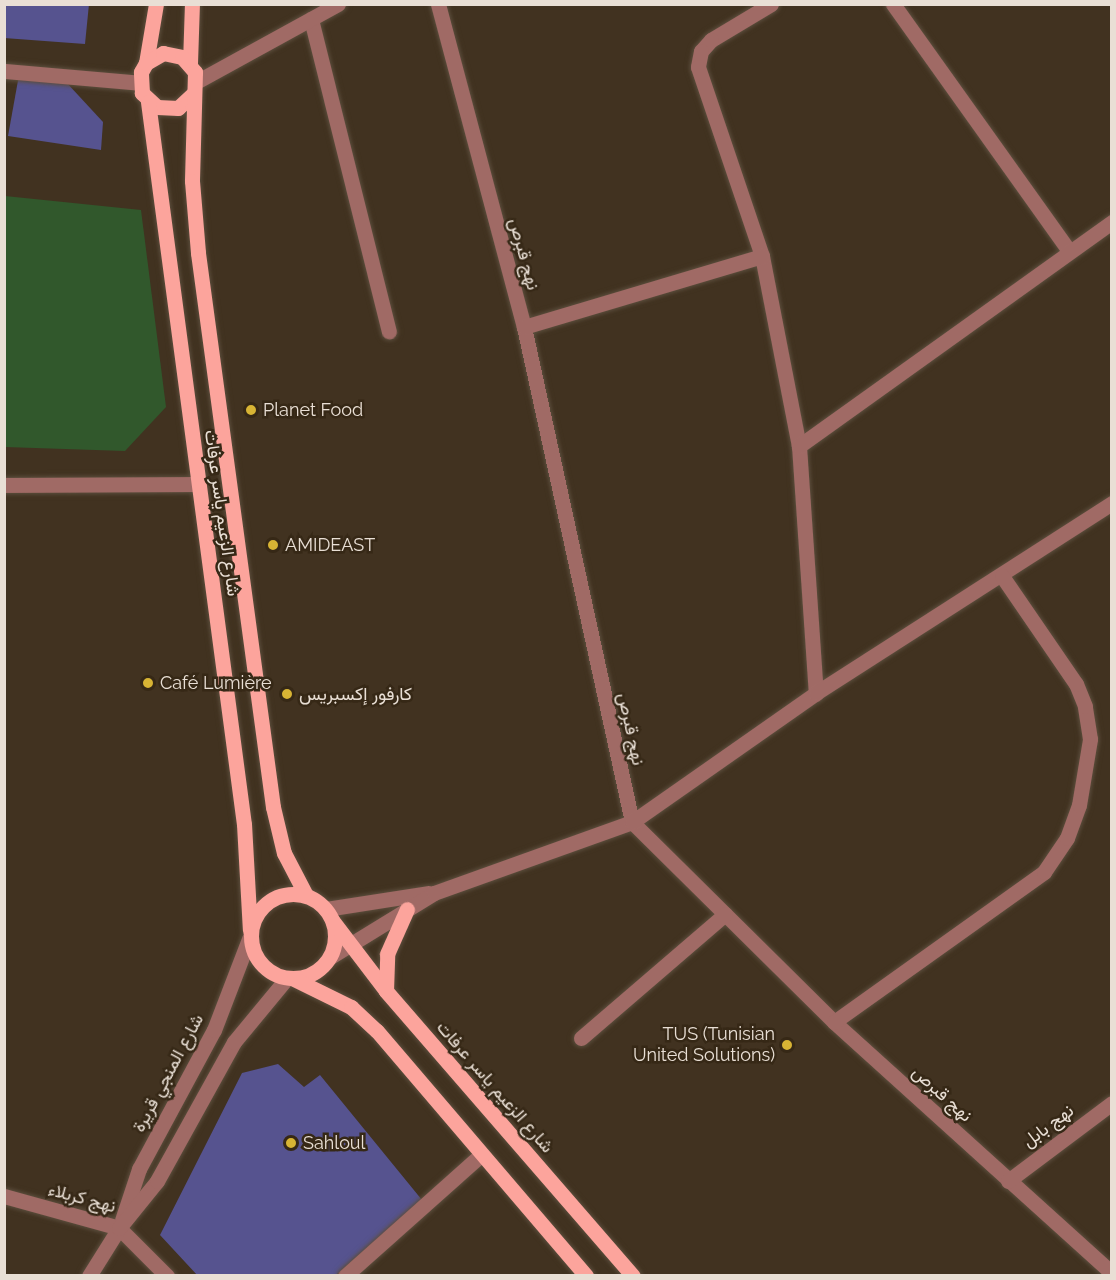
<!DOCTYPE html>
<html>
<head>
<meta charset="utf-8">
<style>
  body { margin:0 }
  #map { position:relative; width:1116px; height:1280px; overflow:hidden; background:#413220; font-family:Raleway,Vazirmatn,sans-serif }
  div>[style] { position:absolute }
  .green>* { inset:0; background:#31582c }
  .building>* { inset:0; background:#56538f }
  .roads { filter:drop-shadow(0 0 2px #5c4e3d) drop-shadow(0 0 2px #5c4e3d) }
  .minor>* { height:15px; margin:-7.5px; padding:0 7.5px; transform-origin:7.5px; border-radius:7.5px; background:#a06a65 }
  .major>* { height:15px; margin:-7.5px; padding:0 7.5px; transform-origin:7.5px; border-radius:7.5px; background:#fca49c }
  .major>.ring { margin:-7.5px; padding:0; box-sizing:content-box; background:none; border:15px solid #fca49c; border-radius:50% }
  .dots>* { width:16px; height:16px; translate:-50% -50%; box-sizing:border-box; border:3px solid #362816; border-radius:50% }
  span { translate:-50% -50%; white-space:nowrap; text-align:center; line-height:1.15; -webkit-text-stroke:5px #362816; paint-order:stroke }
  .street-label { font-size:18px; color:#e9dfd5 }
  .poi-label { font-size:18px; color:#e9dfd5 }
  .left { translate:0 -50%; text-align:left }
  .right { translate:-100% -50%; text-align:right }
  .frame { position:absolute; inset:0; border:6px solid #e9dfd5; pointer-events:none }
</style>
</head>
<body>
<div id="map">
  <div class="green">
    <div style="clip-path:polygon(5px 196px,141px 210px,166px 407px,125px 451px,5px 447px)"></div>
  </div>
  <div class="building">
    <div style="clip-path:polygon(5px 4px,89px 4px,85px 44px,4px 38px)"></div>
    <div style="clip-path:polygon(19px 75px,66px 82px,103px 122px,101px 150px,8px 136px)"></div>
    <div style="clip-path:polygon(278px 1064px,304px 1087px,320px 1075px,422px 1200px,335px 1276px,198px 1276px,160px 1235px,242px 1073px)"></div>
  </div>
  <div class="roads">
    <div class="minor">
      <div style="left:438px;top:4px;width:334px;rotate:75.1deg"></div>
      <div style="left:524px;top:327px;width:507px;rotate:77.69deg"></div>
      <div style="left:632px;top:822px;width:284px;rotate:44.7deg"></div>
      <div style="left:834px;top:1022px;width:375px;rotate:42.1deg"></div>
      <div style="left:771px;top:4px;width:70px;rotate:149deg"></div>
      <div style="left:711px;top:40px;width:15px;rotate:132deg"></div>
      <div style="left:701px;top:51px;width:16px;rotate:101deg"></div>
      <div style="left:698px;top:67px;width:200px;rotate:71.3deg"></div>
      <div style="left:762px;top:256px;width:194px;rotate:79deg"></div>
      <div style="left:799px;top:446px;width:248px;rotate:86.1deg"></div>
      <div style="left:893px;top:4px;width:303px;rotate:54.5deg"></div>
      <div style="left:311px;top:19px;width:322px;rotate:76deg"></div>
      <div style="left:4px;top:71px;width:137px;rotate:5deg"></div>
      <div style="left:196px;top:82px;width:162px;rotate:-28.8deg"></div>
      <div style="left:524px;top:327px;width:248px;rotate:-16.6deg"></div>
      <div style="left:799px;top:446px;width:385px;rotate:-35.6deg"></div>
      <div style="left:4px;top:485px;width:194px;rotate:-0.3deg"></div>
      <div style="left:326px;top:909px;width:103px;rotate:-8.9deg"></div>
      <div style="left:330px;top:957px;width:122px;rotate:-31.6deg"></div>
      <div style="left:434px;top:893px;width:210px;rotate:-19.7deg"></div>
      <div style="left:632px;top:822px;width:225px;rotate:-35deg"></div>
      <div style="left:816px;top:693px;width:352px;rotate:-32.7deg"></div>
      <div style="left:834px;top:1022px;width:258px;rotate:-35.5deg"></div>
      <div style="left:1044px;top:872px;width:41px;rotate:-55.9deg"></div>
      <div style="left:1067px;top:838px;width:35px;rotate:-70deg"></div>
      <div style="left:1079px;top:805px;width:67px;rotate:-80.5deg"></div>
      <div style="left:1090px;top:739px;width:33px;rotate:-99deg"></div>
      <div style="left:1085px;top:706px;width:24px;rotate:-112deg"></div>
      <div style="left:1076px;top:684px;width:131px;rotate:-124.4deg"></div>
      <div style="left:581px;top:1038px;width:190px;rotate:-40.7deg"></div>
      <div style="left:1008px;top:1181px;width:130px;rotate:-36.9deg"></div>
      <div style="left:4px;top:1196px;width:119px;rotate:15.5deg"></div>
      <div style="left:119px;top:1228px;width:68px;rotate:45deg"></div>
      <div style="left:122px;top:1220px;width:54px;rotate:-71.6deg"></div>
      <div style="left:139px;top:1169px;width:158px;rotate:-61.7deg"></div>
      <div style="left:214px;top:1030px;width:101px;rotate:-69deg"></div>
      <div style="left:89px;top:1276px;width:57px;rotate:-58deg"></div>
      <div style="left:119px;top:1228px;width:60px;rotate:-51deg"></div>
      <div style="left:157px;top:1181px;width:159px;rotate:-61deg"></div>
      <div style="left:234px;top:1042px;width:83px;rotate:-50.4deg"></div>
      <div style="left:345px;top:1276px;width:182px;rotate:-41.7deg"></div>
    </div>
    <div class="major">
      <div style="left:146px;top:63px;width:60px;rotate:-80.4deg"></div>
      <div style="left:190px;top:63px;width:59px;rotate:-88.1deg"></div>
      <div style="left:194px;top:93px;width:22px;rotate:137deg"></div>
      <div style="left:178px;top:108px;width:21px;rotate:-177deg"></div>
      <div style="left:157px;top:107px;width:21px;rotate:-137deg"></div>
      <div style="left:142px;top:93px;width:21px;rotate:-93deg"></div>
      <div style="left:141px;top:72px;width:10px;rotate:-61deg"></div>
      <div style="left:146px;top:63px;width:20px;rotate:-30deg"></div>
      <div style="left:163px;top:53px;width:19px;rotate:12deg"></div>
      <div style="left:182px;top:57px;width:20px;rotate:49deg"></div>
      <div style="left:195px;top:72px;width:109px;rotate:91.6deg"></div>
      <div style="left:192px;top:181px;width:72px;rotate:85.2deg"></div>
      <div style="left:198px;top:253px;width:559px;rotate:82.29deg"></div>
      <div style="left:273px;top:807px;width:47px;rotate:76.6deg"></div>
      <div style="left:284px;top:853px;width:47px;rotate:62.4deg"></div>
      <div style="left:148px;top:102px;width:728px;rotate:82.43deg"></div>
      <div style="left:244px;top:824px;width:106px;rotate:86.8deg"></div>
      <div class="ring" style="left:251px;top:894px;width:69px;height:69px"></div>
      <div style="left:332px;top:920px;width:89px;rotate:52.7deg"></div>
      <div style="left:386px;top:991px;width:377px;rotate:49.1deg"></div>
      <div style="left:294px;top:979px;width:64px;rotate:26.2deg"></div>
      <div style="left:351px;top:1007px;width:35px;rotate:43deg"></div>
      <div style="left:377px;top:1031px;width:322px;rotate:49.5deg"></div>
      <div style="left:386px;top:991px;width:37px;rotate:-88deg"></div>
      <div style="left:387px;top:954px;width:49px;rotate:-66deg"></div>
    </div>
  </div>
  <div class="dots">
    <div style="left:251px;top:410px;background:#d8b434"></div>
    <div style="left:273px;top:545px;background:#d8b434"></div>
    <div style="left:148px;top:683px;background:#d8b434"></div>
    <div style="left:287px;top:694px;background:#d8b434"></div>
    <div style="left:787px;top:1045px;background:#d8b434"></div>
    <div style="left:291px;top:1143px;background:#d8b434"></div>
  </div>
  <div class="street-label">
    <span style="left:524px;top:254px;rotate:75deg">نهج قبرص</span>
    <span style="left:222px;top:513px;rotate:82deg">شارع الزعيم ياسر عرفات</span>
    <span style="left:631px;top:729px;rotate:78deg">نهج قبرص</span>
    <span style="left:168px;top:1073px;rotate:-62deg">شارع المنجي قريرة</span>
    <span style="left:495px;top:1087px;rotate:49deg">شارع الزعيم ياسر عرفات</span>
    <span style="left:942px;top:1094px;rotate:42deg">نهج قبرص</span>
    <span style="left:1048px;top:1126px;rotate:-37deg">نهج بابل</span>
    <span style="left:82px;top:1198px;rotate:15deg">نهج كربلاء</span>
  </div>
  <div class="poi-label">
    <span class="left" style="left:263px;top:410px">Planet Food</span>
    <span class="left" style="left:285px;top:545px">AMIDEAST</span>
    <span class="left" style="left:160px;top:683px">Café Lumière</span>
    <span class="left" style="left:299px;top:694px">كارفور إكسبريس</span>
    <span class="right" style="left:775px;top:1045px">TUS (Tunisian<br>United Solutions)</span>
    <span class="left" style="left:303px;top:1143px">Sahloul</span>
  </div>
  <div class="frame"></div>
</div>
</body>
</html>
